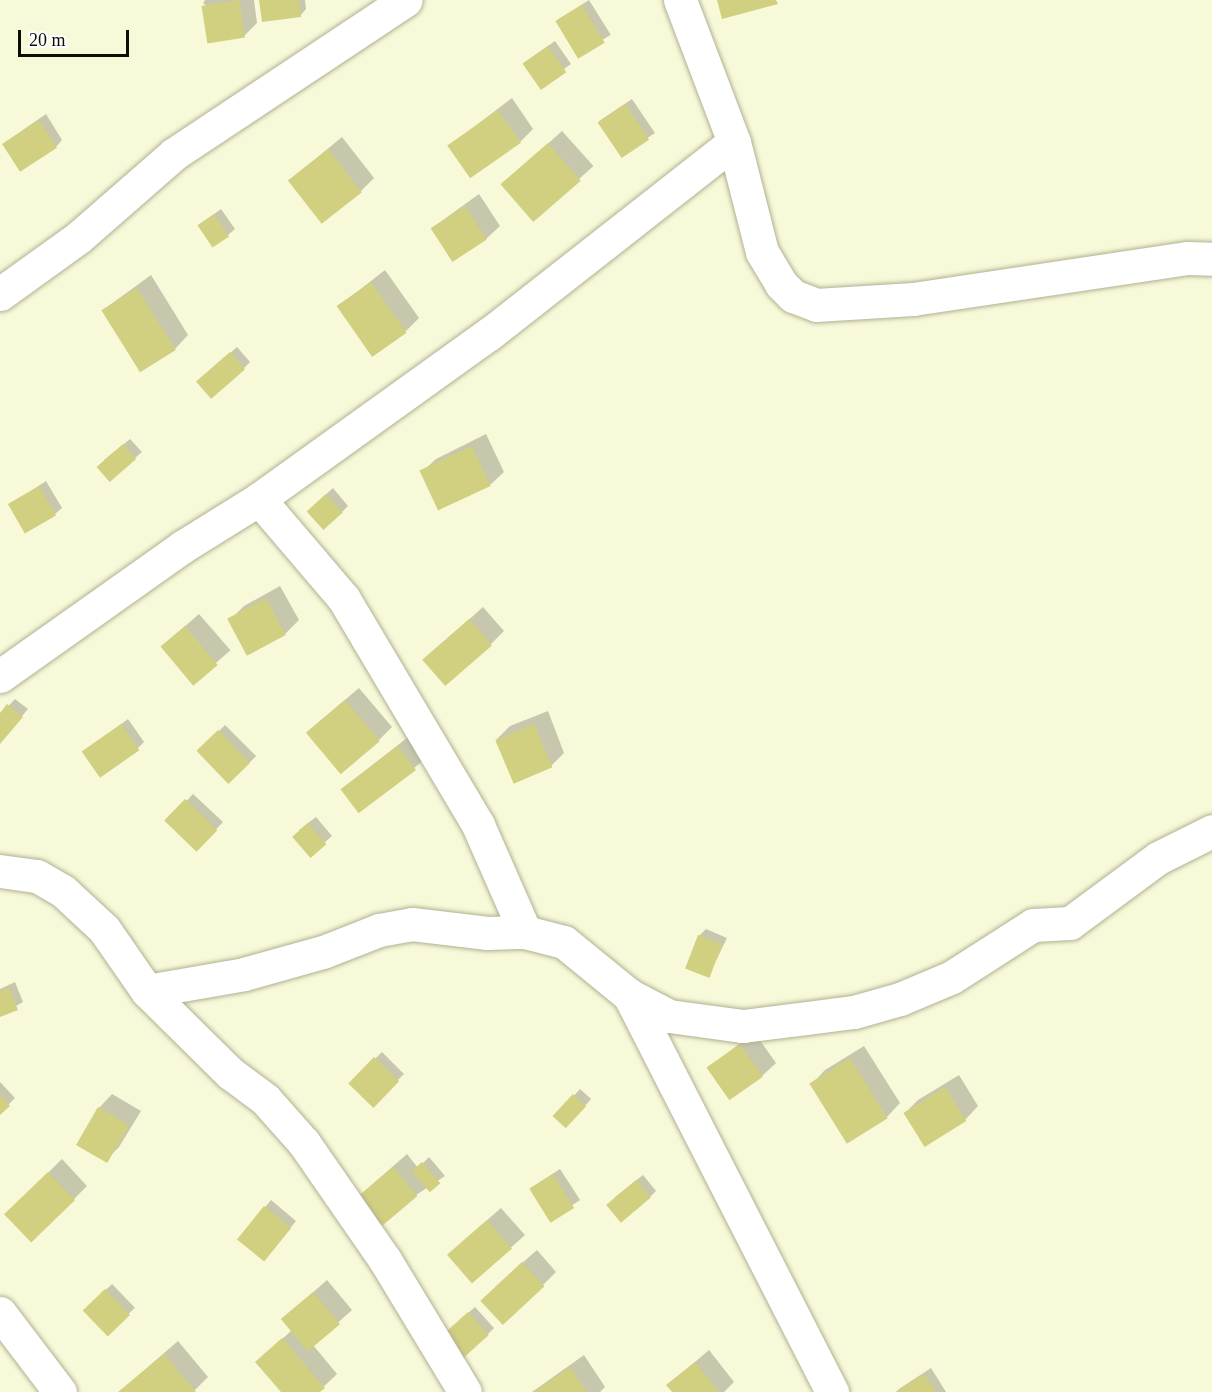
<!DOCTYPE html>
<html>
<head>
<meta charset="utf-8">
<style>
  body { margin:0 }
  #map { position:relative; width:1212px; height:1392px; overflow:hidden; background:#f8f9d9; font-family:"Times New Roman",serif }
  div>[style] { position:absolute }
  .shadow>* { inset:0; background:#0003; transform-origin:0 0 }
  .building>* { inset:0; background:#d1d080; transform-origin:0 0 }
  .roads { filter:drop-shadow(0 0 2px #b1b193) drop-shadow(0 0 2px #b1b193) }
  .minor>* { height:33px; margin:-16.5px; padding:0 16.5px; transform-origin:16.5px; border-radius:16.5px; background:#fff }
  span { translate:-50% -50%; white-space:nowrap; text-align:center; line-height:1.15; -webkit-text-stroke:5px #fff; paint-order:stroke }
  .scale { position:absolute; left:18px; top:30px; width:111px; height:27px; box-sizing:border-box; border:3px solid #0d0d04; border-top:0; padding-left:8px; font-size:18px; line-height:21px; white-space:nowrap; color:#0d0d04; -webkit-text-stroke:4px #fff; paint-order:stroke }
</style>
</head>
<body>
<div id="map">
  <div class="shadow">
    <div style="clip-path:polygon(205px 0,254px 0,257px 23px,244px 36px,203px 3px)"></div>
    <div style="clip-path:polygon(261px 0,305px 0,306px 9px,300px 16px)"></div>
    <div style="left:589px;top:0;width:41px;height:38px;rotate:58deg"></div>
    <div style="left:555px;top:41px;width:28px;height:39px;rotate:55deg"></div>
    <div style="clip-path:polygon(512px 98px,533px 129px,520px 142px,449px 146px)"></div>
    <div style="left:632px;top:99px;width:41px;height:40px;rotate:56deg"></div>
    <div style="clip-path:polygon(46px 114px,62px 140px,56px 147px,4px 143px)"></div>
    <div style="left:562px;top:131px;width:47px;height:80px;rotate:48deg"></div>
    <div style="clip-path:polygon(342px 137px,374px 178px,361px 191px,290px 180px)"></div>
    <div style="clip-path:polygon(479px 194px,500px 226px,486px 239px,432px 228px)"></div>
    <div style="clip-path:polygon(221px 209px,235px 229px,228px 235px,199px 225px)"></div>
    <div style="clip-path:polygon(385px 270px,419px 318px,406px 331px,339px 306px)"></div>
    <div style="clip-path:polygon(151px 275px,188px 335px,175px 349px,103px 310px)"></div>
    <div style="clip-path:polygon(237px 347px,250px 362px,244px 368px,205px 375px)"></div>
    <div style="clip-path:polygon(486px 434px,504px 472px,490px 485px,422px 472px,436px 459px)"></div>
    <div style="clip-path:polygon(130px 439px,142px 452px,109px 480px,104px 460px)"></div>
    <div style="clip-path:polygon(46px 481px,62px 508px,55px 514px,10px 505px)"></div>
    <div style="clip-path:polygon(333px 488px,348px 506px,342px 512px,314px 505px)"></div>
    <div style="clip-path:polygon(280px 586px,299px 620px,285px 634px,250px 654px,230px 620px,244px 606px)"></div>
    <div style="clip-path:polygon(483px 607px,504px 631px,491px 644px,424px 660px)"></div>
    <div style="left:199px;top:614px;width:48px;height:49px;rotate:49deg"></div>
    <div style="clip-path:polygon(359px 688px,392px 727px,379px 740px,307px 732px)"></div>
    <div style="clip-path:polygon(15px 699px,28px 709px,0 742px,0 715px)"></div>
    <div style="clip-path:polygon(548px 711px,564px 753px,551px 766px,496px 740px,510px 726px)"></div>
    <div style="clip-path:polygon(128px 719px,144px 742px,138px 748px,84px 752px)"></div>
    <div style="left:225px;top:725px;width:44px;height:37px;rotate:45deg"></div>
    <div style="left:412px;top:734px;width:28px;height:89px;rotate:52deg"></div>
    <div style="left:193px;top:794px;width:41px;height:38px;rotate:43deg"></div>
    <div style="clip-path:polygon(316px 817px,332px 836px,309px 856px,299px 830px)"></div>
    <div style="clip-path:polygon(706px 929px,727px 938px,708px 977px,699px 936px)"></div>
    <div style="clip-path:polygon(15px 982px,23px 1002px,0 1015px,0 989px)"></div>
    <div style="clip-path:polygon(754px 1032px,776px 1063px,762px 1076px,709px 1068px)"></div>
    <div style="clip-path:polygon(864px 1046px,900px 1103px,887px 1117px,812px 1084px,825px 1070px)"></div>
    <div style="left:382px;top:1052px;width:31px;height:45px;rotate:45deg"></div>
    <div style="clip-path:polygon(959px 1075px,978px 1106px,965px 1120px,905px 1113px,918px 1100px)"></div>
    <div style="clip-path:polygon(0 1082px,15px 1098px,0 1113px)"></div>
    <div style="left:580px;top:1089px;width:15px;height:37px;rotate:42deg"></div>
    <div style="clip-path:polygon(112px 1094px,141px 1111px,119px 1147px,105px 1161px,99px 1108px)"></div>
    <div style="clip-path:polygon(407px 1154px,418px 1168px,429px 1157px,445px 1176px,416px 1195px,359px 1196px)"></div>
    <div style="clip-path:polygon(62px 1159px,87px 1186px,74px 1199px,19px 1201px)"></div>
    <div style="left:560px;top:1169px;width:37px;height:35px;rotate:57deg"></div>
    <div style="clip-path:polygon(643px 1175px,656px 1191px,650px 1197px,614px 1198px)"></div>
    <div style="clip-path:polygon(271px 1200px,296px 1221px,271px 1252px,240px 1238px)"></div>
    <div style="clip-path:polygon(501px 1208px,525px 1235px,473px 1282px,462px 1242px)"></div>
    <div style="clip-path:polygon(537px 1250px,556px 1272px,543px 1285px,495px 1287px)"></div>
    <div style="clip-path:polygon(327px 1280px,352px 1310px,313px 1345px,337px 1374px,318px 1392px,283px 1392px,257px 1362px,292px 1330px,283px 1319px)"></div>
    <div style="left:112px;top:1284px;width:33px;height:38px;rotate:46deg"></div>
    <div style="clip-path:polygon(475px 1307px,494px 1328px,488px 1334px,450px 1329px)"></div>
    <div style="clip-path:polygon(178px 1341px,208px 1377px,193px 1392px,119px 1392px)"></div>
    <div style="clip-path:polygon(709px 1350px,734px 1382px,724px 1392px,674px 1392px,668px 1385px)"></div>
    <div style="clip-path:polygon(584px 1355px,605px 1387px,600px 1392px,532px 1392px)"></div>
    <div style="clip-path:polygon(931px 1368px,946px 1392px,896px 1392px,899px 1389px)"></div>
  </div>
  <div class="building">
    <div style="left:239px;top:0;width:38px;height:38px;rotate:81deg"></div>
    <div style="clip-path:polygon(259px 0,299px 0,301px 17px,262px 22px)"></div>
    <div style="clip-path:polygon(717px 0,776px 0,778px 4px,722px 19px)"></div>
    <div style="left:582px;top:5px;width:44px;height:31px;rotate:59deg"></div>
    <div style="left:548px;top:46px;width:32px;height:31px;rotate:55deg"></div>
    <div style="left:625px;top:104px;width:43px;height:33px;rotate:56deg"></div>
    <div style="left:498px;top:110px;width:40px;height:62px;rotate:55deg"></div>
    <div style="left:39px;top:120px;width:33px;height:44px;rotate:57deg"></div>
    <div style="left:548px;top:143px;width:50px;height:63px;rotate:49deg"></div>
    <div style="left:328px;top:149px;width:55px;height:51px;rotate:52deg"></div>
    <div style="left:465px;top:206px;width:40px;height:41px;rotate:57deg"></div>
    <div style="left:214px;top:214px;width:27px;height:20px;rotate:56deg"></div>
    <div style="left:371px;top:282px;width:62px;height:42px;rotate:55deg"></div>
    <div style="left:137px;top:288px;width:73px;height:42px;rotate:58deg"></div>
    <div style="left:230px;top:352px;width:23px;height:45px;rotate:49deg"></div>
    <div style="left:123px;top:444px;width:20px;height:35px;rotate:49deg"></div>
    <div style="left:472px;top:446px;width:44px;height:58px;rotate:65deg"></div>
    <div style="left:39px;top:486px;width:34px;height:36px;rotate:60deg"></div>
    <div style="left:326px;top:494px;width:25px;height:26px;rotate:48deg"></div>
    <div style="left:266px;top:598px;width:42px;height:44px;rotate:62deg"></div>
    <div style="left:469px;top:619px;width:35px;height:62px;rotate:49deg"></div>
    <div style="left:185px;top:626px;width:51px;height:32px;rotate:50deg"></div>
    <div style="left:345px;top:700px;width:54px;height:51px;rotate:50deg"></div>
    <div style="clip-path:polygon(7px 704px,23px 717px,0 744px,0 713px)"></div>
    <div style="left:121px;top:724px;width:32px;height:48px;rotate:55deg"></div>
    <div style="left:534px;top:724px;width:47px;height:42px;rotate:67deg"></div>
    <div style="left:218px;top:730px;width:46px;height:30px;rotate:46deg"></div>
    <div style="left:398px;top:746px;width:30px;height:72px;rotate:53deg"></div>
    <div style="left:185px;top:799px;width:45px;height:30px;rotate:44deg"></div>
    <div style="left:308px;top:823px;width:28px;height:21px;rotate:49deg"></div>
    <div style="left:698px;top:935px;width:26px;height:36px;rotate:21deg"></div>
    <div style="clip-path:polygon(9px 988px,18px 1010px,0 1017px,0 991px)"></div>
    <div style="left:740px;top:1044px;width:40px;height:41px;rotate:55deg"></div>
    <div style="left:374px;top:1057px;width:35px;height:37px;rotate:44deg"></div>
    <div style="left:850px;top:1058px;width:71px;height:48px;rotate:58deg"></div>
    <div style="left:945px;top:1087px;width:40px;height:49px;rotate:58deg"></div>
    <div style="left:573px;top:1094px;width:18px;height:30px;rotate:43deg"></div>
    <div style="clip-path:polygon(0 1095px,10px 1106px,0 1115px)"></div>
    <div style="left:98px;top:1107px;width:36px;height:44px;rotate:30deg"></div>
    <div style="left:422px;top:1162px;width:28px;height:14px;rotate:49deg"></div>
    <div style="left:393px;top:1167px;width:38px;height:46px;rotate:50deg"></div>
    <div style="left:48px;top:1172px;width:39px;height:61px;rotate:46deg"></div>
    <div style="left:553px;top:1174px;width:40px;height:28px;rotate:58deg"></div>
    <div style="left:636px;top:1180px;width:23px;height:39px;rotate:50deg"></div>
    <div style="left:264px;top:1206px;width:35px;height:43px;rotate:39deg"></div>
    <div style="left:487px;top:1220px;width:38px;height:53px;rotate:49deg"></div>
    <div style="left:522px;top:1262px;width:33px;height:57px;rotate:47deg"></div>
    <div style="left:105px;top:1289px;width:36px;height:31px;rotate:46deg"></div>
    <div style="left:313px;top:1292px;width:42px;height:42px;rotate:50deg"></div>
    <div style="left:468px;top:1312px;width:31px;height:35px;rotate:48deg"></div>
    <div style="clip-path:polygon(282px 1338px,325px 1388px,320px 1392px,281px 1392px,255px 1362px)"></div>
    <div style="clip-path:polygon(164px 1354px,196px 1392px,118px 1392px)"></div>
    <div style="clip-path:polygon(695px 1362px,719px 1392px,672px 1392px,666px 1385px)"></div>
    <div style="clip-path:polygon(570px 1367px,587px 1392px,534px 1392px)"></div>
    <div style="clip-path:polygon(924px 1374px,936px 1392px,896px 1392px)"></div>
  </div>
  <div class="roads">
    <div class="minor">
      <div style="left:680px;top:0;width:152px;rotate:69.2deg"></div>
      <div style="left:734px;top:142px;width:114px;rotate:75.7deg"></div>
      <div style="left:762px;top:252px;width:37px;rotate:59deg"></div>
      <div style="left:781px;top:284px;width:17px;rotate:45deg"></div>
      <div style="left:793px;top:296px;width:25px;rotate:21deg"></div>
      <div style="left:816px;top:305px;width:97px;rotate:-3.5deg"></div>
      <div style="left:913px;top:299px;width:278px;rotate:-8.5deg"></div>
      <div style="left:1188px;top:258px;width:24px;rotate:2deg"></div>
      <div style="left:0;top:294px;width:97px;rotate:-35.8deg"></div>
      <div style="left:79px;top:237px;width:126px;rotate:-41.1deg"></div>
      <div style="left:174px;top:154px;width:278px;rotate:-33.6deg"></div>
      <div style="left:259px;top:499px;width:131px;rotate:49.6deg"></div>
      <div style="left:344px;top:599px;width:263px;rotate:59.3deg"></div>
      <div style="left:478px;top:825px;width:117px;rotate:66.3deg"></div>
      <div style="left:0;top:676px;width:223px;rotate:-35.3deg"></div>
      <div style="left:182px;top:547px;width:91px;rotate:-31.9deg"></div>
      <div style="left:259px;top:499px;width:283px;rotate:-35.7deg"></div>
      <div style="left:489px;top:334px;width:311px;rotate:-38.1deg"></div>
      <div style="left:0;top:871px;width:37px;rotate:8deg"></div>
      <div style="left:37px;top:876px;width:30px;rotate:30deg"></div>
      <div style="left:63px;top:891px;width:56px;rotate:42.8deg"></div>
      <div style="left:104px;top:929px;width:75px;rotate:55.3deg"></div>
      <div style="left:147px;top:991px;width:117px;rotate:44.7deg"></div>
      <div style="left:230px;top:1073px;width:44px;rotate:36.6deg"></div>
      <div style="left:265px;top:1099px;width:59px;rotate:48.4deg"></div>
      <div style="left:304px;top:1143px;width:142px;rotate:55.3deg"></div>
      <div style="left:385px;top:1260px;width:154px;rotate:58.8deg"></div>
      <div style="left:147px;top:991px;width:98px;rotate:-9.9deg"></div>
      <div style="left:244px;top:974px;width:82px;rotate:-15.6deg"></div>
      <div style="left:323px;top:952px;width:60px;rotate:-21.4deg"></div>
      <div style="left:379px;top:930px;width:34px;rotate:-10deg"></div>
      <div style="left:412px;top:924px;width:76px;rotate:6.8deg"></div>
      <div style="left:487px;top:933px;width:38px;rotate:-2deg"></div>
      <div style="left:525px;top:932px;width:40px;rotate:14.4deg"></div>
      <div style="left:564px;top:942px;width:84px;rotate:39.2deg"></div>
      <div style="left:629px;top:995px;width:45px;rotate:27.7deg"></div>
      <div style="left:669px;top:1016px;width:75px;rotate:7.7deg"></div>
      <div style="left:743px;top:1026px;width:112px;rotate:-7.2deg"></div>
      <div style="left:854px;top:1012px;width:48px;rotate:-15.8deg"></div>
      <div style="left:900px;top:999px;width:56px;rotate:-22.9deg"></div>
      <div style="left:952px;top:977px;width:96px;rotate:-32.7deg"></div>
      <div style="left:1033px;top:925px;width:37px;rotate:-3deg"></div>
      <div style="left:1070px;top:923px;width:109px;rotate:-36.5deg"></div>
      <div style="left:1158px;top:858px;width:60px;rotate:-26.6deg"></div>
      <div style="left:629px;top:995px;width:446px;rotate:62.9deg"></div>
      <div style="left:0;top:1313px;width:99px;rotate:52.8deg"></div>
    </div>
  </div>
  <div class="scale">20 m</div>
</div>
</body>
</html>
